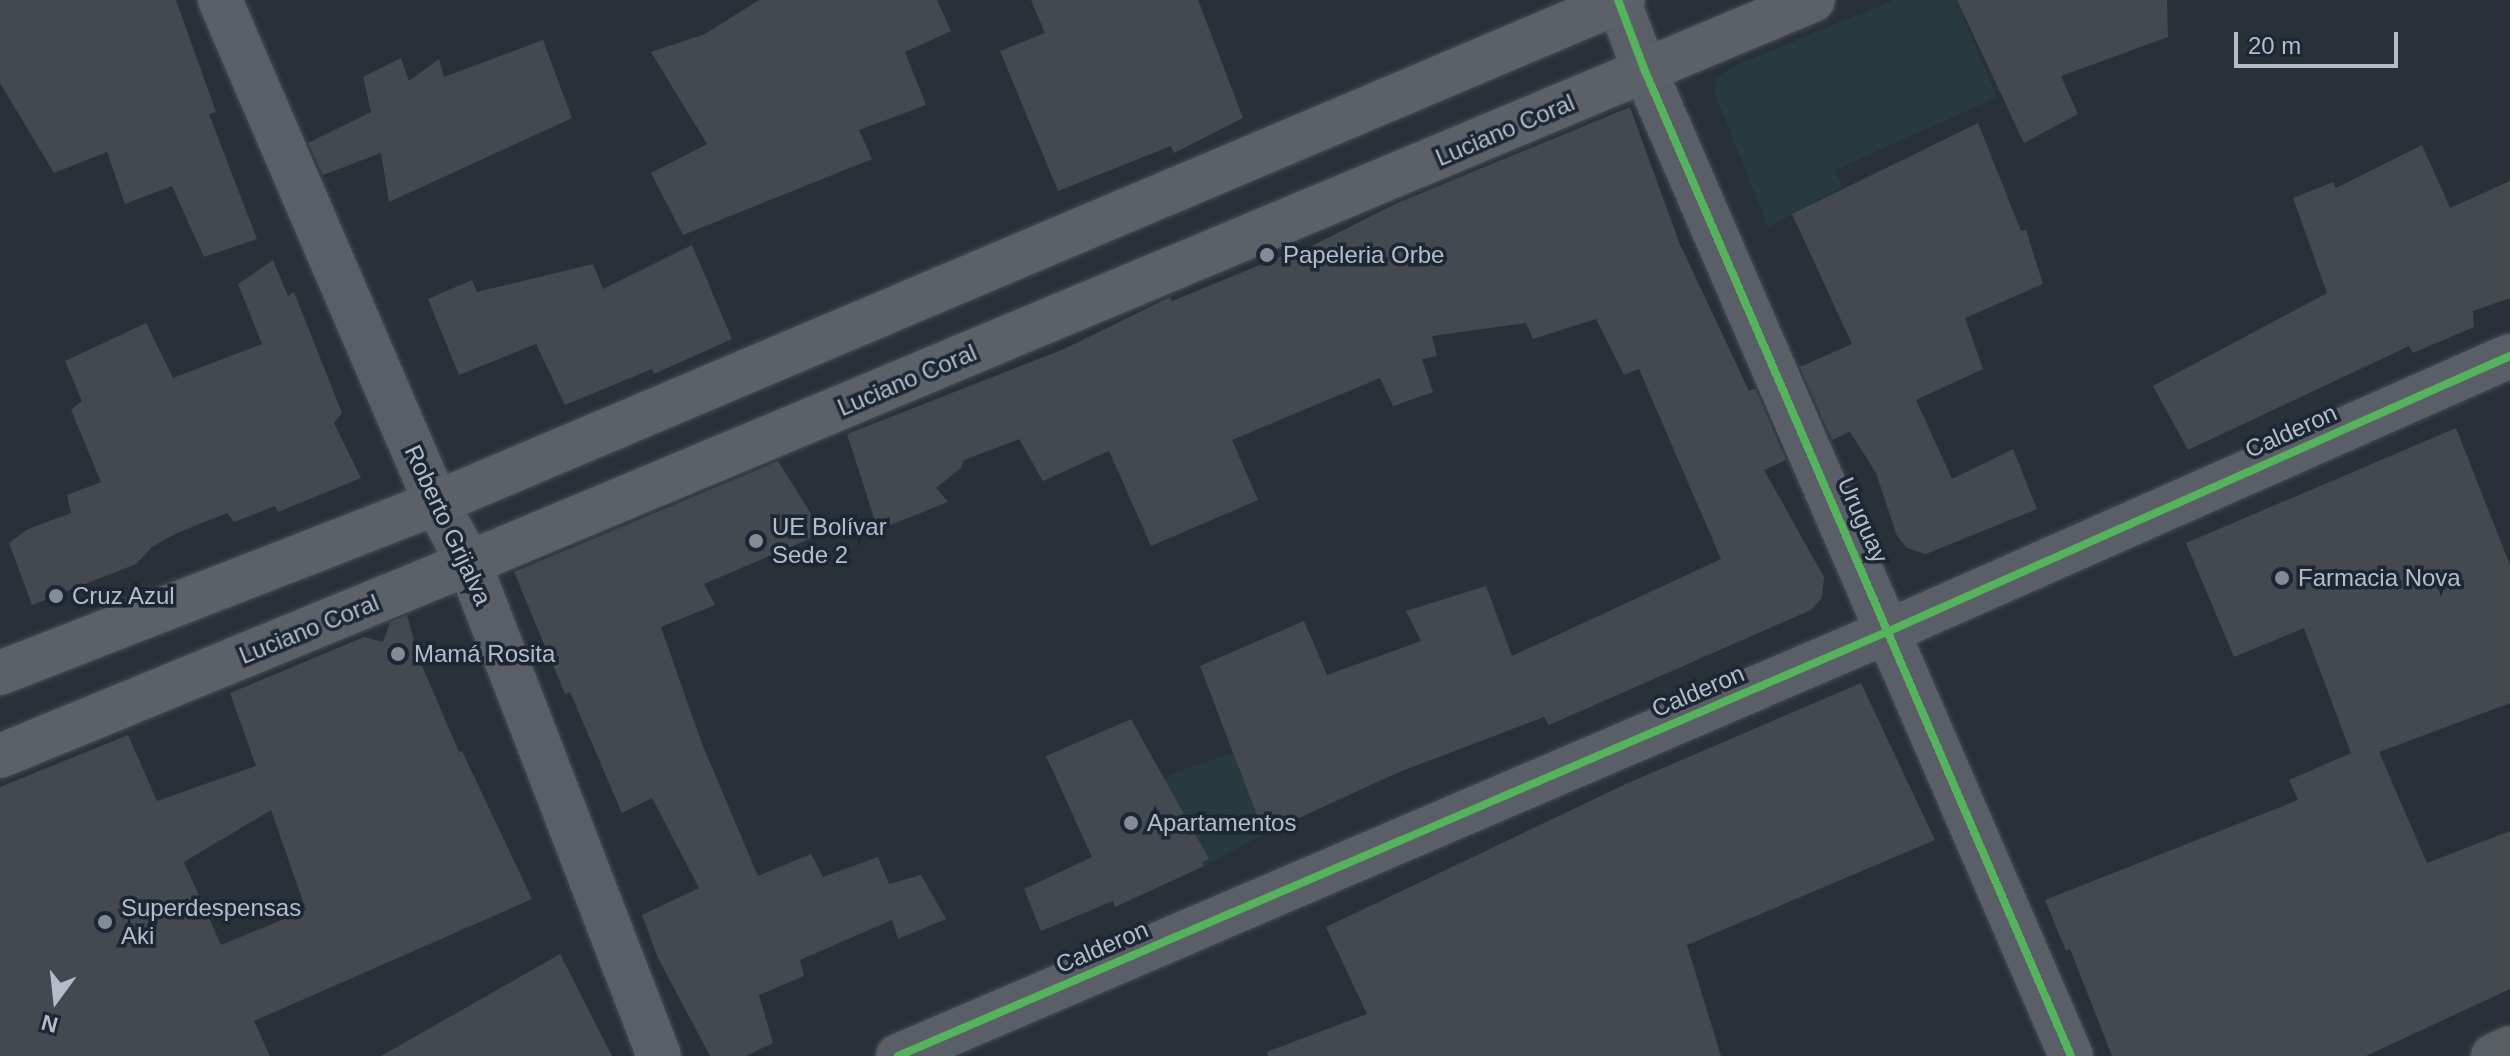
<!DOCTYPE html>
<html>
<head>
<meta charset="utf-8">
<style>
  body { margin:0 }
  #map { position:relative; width:2510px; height:1056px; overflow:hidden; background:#2a3038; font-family:Helvetica,sans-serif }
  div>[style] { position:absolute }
  .green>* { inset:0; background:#273a3e }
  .building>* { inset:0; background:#444950 }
  .roads { filter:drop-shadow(0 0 2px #484c53) drop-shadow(0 0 2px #484c53) }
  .street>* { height:44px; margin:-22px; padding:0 22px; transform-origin:22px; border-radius:22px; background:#5a5e66 }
  .secondary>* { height:44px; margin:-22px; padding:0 22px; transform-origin:22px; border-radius:22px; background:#595d64 }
  .primary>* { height:44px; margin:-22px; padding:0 22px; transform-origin:22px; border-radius:22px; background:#5c6168 }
  .cycleway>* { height:8px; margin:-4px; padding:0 4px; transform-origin:4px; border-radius:4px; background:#56b35d }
  .dots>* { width:22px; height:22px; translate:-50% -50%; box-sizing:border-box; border:4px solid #1d2633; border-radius:50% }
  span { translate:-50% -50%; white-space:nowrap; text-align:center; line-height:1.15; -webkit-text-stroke:7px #1d2633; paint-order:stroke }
  .street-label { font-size:24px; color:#b4bcc9 }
  .poi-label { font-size:24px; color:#b4bcc9 }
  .left { translate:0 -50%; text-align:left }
  .north { position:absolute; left:16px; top:960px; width:80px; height:80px; -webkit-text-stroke:6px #1d2633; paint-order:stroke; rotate:195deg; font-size:22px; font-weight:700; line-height:32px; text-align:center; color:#b4bcc9 }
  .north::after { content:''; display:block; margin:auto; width:28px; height:36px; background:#b4bcc9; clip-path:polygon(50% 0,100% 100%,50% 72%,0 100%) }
  .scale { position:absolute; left:2234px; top:32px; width:164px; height:36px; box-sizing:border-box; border:4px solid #b4bcc9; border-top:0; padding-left:10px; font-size:24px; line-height:28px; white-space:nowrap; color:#b4bcc9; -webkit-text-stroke:6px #1d2633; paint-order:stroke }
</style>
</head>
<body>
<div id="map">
  <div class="green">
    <div style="clip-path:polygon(1894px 0,1956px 0,1997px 97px,1835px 170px,1842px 188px,1768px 227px,1714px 91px,1718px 78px,1734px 66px)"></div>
    <div style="clip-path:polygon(1233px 753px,1264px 834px,1204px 866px,1165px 780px,1171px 774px)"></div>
  </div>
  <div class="building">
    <div style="clip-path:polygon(0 0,176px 0,216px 112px,209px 114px,257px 239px,204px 257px,172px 186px,125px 204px,107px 152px,54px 173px,0 83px)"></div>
    <div style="clip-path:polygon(759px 0,937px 0,951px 31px,905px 52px,926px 105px,859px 130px,872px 159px,683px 235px,651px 173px,707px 144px,651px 52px,705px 34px)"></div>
    <div style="clip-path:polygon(1031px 0,1198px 0,1243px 118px,1174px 153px,1171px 146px,1058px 191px,1000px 51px,1045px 33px)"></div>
    <div style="clip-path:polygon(1957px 0,2167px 0,2168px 37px,2061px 76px,2078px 114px,2024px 143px)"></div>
    <div style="clip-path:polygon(543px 40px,572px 118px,389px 202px,381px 153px,323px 175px,308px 143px,371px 112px,363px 77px,401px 58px,409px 81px,439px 59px,444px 77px)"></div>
    <div style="clip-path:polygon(1630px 107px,1679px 242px,1749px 391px,1755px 388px,1786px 460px,1764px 470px,1824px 577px,1822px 598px,1811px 610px,1549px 725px,1544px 717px,1397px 773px,1264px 834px,1200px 666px,1304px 621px,1327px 675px,1421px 641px,1406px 611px,1486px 586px,1512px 656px,1721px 559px,1639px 369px,1624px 375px,1596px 319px,1533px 339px,1526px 323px,1432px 336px,1437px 356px,1422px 359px,1433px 392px,1393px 406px,1380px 378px,1232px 440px,1258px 500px,1151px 546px,1109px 451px,1043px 481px,1019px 439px,964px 460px,961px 468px,936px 488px,948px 502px,878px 530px,847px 434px,1064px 349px,1170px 297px,1172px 301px,1289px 253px,1290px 257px,1397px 203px)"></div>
    <div style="clip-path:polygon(1978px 123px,2021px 231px,2026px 230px,2043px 284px,1965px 318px,1983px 369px,1916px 400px,1952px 479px,2013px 449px,2037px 509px,1926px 554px,1907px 548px,1897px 536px,1876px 473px,1850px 432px,1832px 440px,1800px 367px,1852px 344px,1792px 214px)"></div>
    <div style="clip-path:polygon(2422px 145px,2450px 208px,2510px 181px,2510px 298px,2473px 311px,2474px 327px,2413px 353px,2409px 346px,2188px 450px,2153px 386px,2327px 293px,2293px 198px,2333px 182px,2336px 188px)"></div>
    <div style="clip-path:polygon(692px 245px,732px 339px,654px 374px,652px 369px,565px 405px,536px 344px,459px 375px,428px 299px,472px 280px,477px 292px,593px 264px,603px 289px)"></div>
    <div style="clip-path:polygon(273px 260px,288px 296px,294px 292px,342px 413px,334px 423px,361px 478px,278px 512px,275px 506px,234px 522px,227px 513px,177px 533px,152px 547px,136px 564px,32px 605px,9px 543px,28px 529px,71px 513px,67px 495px,101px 482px,71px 410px,82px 401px,65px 361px,146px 323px,173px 378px,262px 344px,238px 284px)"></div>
    <div style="clip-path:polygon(2456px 428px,2510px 565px,2510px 703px,2379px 752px,2427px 863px,2510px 831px,2510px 989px,2366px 1056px,2112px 1056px,2070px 949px,2066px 951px,2045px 900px,2298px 800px,2289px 780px,2351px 753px,2304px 628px,2234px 657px,2186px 543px)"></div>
    <div style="clip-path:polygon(778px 461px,823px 533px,704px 584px,715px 605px,661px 627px,702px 744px,758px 876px,811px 854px,823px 877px,878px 857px,889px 884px,921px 875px,946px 919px,898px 939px,892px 920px,800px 960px,804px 976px,759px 995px,773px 1043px,746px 1056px,710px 1056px,658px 958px,642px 915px,699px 888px,652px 798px,622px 813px,570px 692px,565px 694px,514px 572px)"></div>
    <div style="clip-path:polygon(evenodd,407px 615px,419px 659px,459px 752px,462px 751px,532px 899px,254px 1021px,270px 1056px,0 1056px,0 787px,128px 735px,157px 801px,256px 766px,230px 693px,364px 637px,383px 642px,390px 622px,407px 615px,271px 810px,306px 910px,221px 945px,184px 862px,271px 810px)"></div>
    <div style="clip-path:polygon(1861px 683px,1935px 840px,1687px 945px,1721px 1056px,1268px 1056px,1267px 1052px,1367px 1014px,1326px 927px,1628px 783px)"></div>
    <div style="clip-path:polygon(1131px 719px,1209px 859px,1202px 862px,1204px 866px,1115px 907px,1113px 901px,1041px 931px,1024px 889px,1092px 857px,1046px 756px)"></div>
    <div style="clip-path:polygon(560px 954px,612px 1056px,381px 1056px)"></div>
  </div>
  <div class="roads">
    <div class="street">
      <div style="left:220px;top:0;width:547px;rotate:66.76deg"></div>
      <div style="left:436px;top:503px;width:68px;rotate:61.2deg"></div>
      <div style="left:469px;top:563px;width:528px;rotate:68.92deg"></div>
      <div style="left:1618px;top:0;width:76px;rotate:69.2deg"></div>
      <div style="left:1645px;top:71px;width:1073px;rotate:66.61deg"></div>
      <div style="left:898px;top:1056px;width:1078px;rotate:-23.21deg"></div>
      <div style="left:1889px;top:631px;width:679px;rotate:-23.89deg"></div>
    </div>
    <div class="secondary">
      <div style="left:2493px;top:1056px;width:19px;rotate:-25deg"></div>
    </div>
    <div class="primary">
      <div style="left:0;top:673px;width:468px;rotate:-21.3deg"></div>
      <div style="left:436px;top:503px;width:1289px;rotate:-22.97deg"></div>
      <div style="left:0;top:756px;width:507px;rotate:-22.37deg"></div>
      <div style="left:469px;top:563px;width:1457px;rotate:-22.73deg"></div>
    </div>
  </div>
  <div class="cycleway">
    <div style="left:1618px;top:0;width:76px;rotate:69.2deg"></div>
    <div style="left:1645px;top:71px;width:1073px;rotate:66.61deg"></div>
    <div style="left:898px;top:1056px;width:1078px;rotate:-23.21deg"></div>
    <div style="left:1889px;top:631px;width:679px;rotate:-23.89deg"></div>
  </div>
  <div class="dots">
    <div style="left:1267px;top:255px;background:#848b96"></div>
    <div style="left:756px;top:541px;background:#848b96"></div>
    <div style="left:2282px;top:578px;background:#848b96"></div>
    <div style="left:56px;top:596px;background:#848b96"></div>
    <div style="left:398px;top:654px;background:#848b96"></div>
    <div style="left:1131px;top:823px;background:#848b96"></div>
    <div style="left:105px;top:922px;background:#848b96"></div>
  </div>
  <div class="street-label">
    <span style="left:1505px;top:130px;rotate:-23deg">Luciano Coral</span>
    <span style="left:907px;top:380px;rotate:-23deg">Luciano Coral</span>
    <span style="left:2291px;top:431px;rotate:-24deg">Calderon</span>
    <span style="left:1863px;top:520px;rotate:66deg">Uruguay</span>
    <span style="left:448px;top:525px;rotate:65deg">Roberto Grijalva</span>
    <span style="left:309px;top:629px;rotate:-22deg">Luciano Coral</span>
    <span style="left:1698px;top:691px;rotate:-23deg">Calderon</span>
    <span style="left:1102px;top:947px;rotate:-23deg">Calderon</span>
  </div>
  <div class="poi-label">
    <span class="left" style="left:1283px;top:255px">Papeleria Orbe</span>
    <span class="left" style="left:772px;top:541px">UE Bolívar<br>Sede 2</span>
    <span class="left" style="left:2298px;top:578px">Farmacia Nova</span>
    <span class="left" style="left:72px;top:596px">Cruz Azul</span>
    <span class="left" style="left:414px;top:654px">Mamá Rosita</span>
    <span class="left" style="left:1147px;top:823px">Apartamentos</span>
    <span class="left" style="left:121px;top:922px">Superdespensas<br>Aki</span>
  </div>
  <div class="north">N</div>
  <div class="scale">20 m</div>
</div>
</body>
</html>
